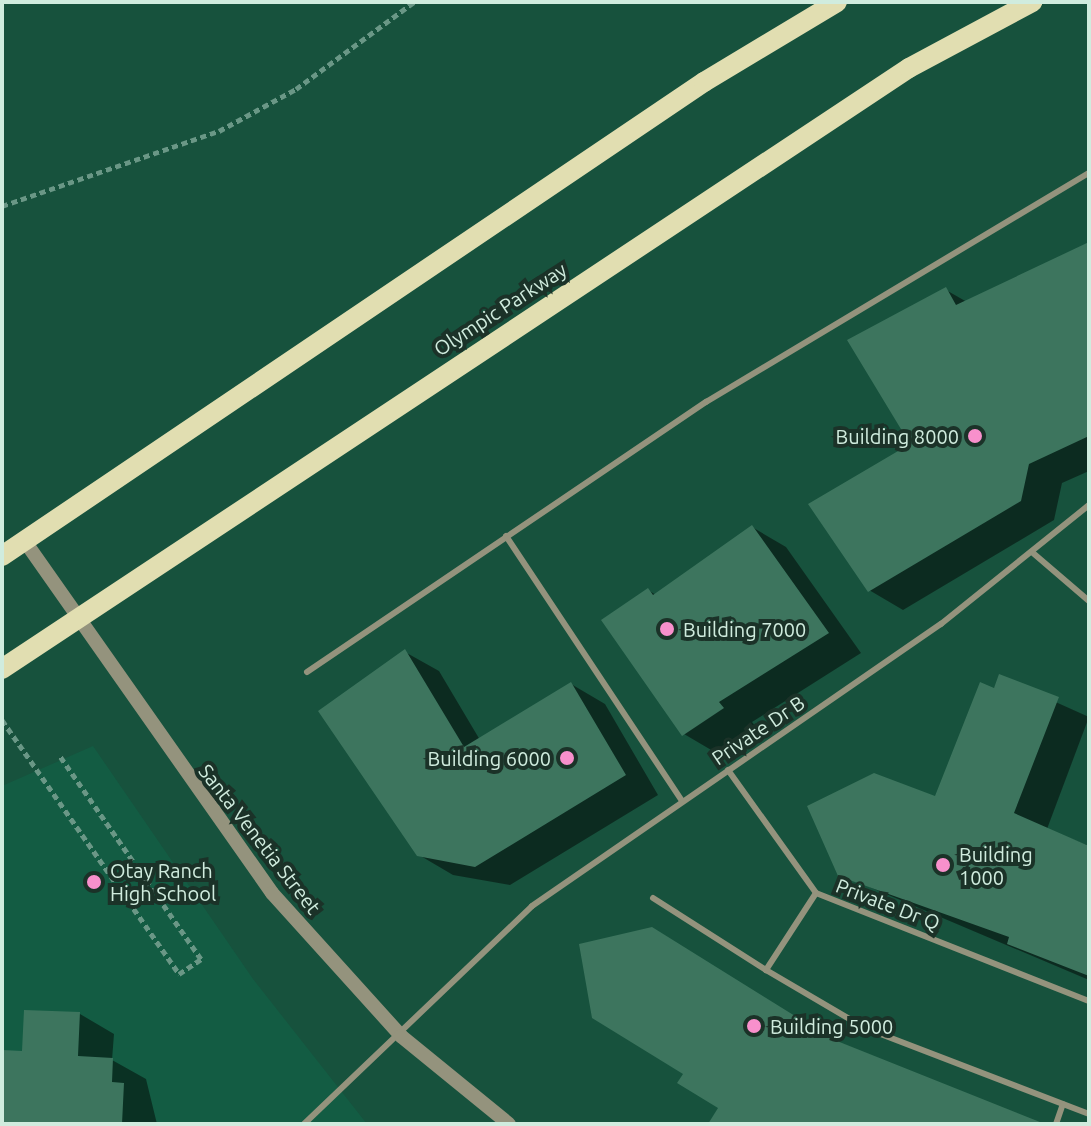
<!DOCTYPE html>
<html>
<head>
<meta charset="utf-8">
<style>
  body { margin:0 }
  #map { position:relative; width:1091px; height:1126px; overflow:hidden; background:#17523d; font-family:Ubuntu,sans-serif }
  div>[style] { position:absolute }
  .built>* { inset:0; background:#135c43 }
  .shadow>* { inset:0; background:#0007 }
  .building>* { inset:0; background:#3d755e }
  .path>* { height:5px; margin-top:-2.5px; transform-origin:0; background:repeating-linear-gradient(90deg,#6a9786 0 6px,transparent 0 10px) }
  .service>* { height:6px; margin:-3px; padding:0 3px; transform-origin:3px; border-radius:3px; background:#94937d }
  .tertiary>* { height:14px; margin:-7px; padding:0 7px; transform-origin:7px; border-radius:7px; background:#94937d }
  .primary>* { height:20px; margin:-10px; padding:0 10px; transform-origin:10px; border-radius:10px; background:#e1deb1 }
  .dots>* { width:22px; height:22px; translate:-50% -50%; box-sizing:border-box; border:4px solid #1b3228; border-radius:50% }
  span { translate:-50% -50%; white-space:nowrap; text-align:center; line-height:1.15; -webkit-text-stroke:8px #1b3228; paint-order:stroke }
  .street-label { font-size:20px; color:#d0ecde }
  .poi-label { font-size:20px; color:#d0ecde }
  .right { translate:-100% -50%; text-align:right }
  .left { translate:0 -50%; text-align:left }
  .frame { position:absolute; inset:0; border:4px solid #d0ecde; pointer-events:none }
</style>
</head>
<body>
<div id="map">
  <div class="built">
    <div style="clip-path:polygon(93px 746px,253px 979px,367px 1124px,2px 1124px,2px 786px)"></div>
  </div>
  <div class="shadow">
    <div style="clip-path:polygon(1089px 245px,1089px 471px,1062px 483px,1054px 520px,903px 610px,869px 590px,912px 444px,946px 290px,967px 302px)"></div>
    <div style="clip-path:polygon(752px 527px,786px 547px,861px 653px,752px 722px,756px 727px,718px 754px,684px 734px,648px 590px,656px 595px)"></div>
    <div style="clip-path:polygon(405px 652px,439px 671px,480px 740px,571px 684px,605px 704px,658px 795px,510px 885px,453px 875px,419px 855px)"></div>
    <div style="clip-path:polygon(1000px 677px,1089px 717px,1047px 829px,1089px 846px,1089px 980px,839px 874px,937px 799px)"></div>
    <div style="clip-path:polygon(80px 1014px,114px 1034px,112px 1060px,146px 1079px,157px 1124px,2px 1124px,2px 1052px,24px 1053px)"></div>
  </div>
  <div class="building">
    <div style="clip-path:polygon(1089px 242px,1089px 436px,1029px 464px,1021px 501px,868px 592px,808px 504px,910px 444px,847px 340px,946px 287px,956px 305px)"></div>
    <div style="clip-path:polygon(752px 525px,829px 633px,719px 702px,724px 708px,682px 736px,601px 620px,648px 588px,653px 595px)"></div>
    <div style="clip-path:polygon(405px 649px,464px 747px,571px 682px,626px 775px,475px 867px,417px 856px,318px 711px)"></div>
    <div style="clip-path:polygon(999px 674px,1059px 697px,1014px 813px,1089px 846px,1089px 976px,1007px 944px,1009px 937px,838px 876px,807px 806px,874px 773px,935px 796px,980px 682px,994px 688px)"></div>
    <div style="clip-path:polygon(652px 927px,832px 1039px,1045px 1124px,708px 1124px,718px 1108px,677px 1083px,683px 1074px,592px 1018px,579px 944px)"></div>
    <div style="clip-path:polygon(24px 1010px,80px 1012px,78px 1056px,113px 1058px,112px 1082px,124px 1083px,122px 1124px,2px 1124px,2px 1050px,22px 1051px)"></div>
  </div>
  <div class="path">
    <div style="left:2px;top:206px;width:230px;rotate:-19.1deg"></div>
    <div style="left:219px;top:131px;width:88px;rotate:-28.6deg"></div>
    <div style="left:296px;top:89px;width:147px;rotate:-36.4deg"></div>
    <div style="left:2px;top:720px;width:310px;rotate:55.1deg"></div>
    <div style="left:179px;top:974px;width:27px;rotate:-34deg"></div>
    <div style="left:201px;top:959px;width:247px;rotate:-124.8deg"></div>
  </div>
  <div class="service">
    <div style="left:506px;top:536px;width:318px;rotate:56.4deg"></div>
    <div style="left:1033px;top:553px;width:74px;rotate:40.6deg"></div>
    <div style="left:307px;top:672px;width:482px;rotate:-34.1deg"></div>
    <div style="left:706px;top:402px;width:446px;rotate:-30.9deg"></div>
    <div style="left:728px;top:770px;width:151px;rotate:54.4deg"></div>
    <div style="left:816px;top:893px;width:294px;rotate:21.6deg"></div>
    <div style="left:816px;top:893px;width:92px;rotate:123deg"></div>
    <div style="left:766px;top:970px;width:115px;rotate:30.4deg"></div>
    <div style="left:865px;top:1028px;width:240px;rotate:21deg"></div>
    <div style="left:653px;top:898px;width:134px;rotate:32.5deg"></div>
    <div style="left:304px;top:1124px;width:315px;rotate:-43.7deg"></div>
    <div style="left:532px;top:906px;width:497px;rotate:-34.6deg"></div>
    <div style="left:941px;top:624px;width:190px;rotate:-38.8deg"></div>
    <div style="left:1056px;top:1124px;width:21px;rotate:-71deg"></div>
  </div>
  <div class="tertiary">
    <div style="left:24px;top:540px;width:431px;rotate:54.9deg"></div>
    <div style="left:272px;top:893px;width:193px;rotate:47.9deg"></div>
    <div style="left:401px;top:1036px;width:139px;rotate:39.2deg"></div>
  </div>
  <div class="primary">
    <div style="left:2px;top:556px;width:847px;rotate:-34.03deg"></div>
    <div style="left:704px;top:82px;width:155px;rotate:-31deg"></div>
    <div style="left:2px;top:669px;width:1088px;rotate:-33.53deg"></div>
    <div style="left:909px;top:68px;width:140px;rotate:-28.2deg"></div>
  </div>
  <div class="dots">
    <div style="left:975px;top:436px;background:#f890cc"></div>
    <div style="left:667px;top:629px;background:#f890cc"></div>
    <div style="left:567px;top:758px;background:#f890cc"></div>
    <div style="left:943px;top:865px;background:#f890cc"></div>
    <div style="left:94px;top:882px;background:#f890cc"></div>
    <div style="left:754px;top:1026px;background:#f890cc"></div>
  </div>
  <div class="street-label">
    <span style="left:500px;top:309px;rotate:-33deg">Olympic Parkway</span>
    <span style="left:758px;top:730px;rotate:-34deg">Private Dr B</span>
    <span style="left:260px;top:839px;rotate:52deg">Santa Venetia Street</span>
    <span style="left:888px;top:904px;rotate:21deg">Private Dr Q</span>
  </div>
  <div class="poi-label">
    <span class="right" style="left:959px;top:436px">Building 8000</span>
    <span class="left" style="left:683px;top:629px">Building 7000</span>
    <span class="right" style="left:551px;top:758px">Building 6000</span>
    <span class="left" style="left:959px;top:866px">Building<br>1000</span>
    <span class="left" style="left:110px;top:882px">Otay Ranch<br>High School</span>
    <span class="left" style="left:770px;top:1026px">Building 5000</span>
  </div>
  <div class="frame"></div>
</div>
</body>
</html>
